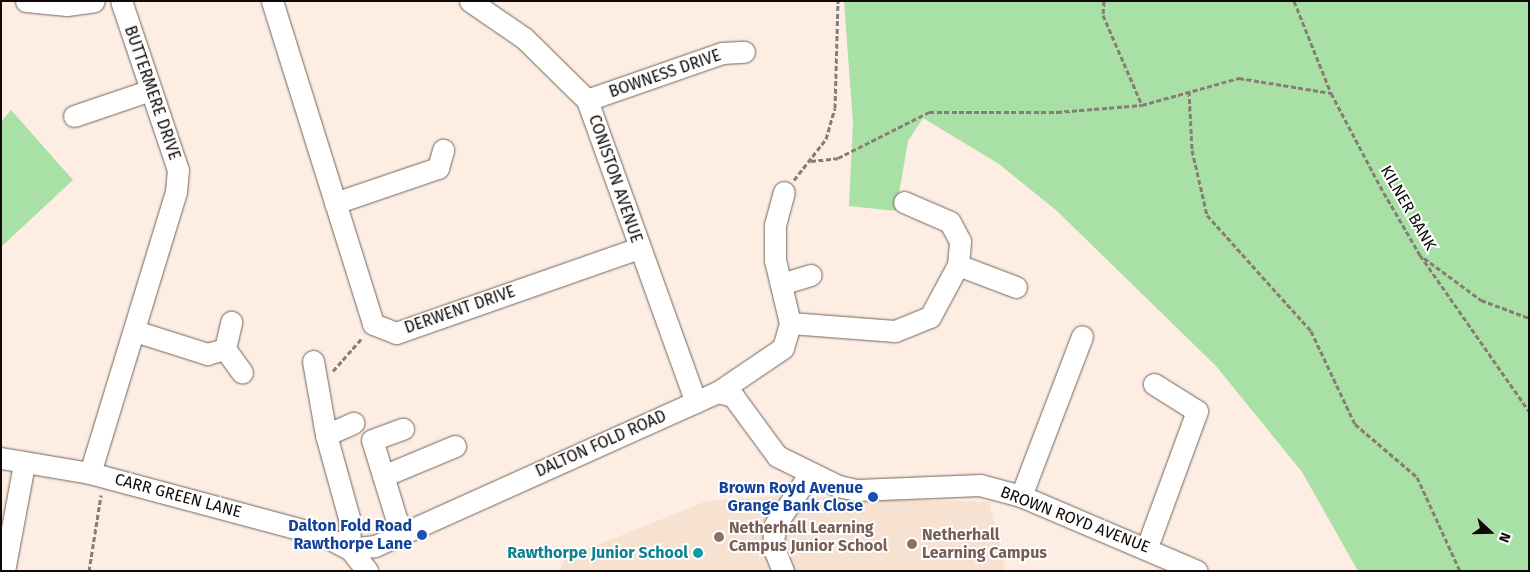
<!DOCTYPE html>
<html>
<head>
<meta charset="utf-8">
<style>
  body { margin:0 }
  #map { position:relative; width:1530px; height:572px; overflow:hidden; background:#fdede2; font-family:"Fira Sans",sans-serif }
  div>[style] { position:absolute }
  .built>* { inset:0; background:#f7e1d0 }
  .green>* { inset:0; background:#a8e0a5 }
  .path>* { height:3px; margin-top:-1.5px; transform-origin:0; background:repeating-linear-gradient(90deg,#877d76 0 5px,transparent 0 7.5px) }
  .roads { filter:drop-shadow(0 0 1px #71645a) drop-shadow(0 0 1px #71645a) }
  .minor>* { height:21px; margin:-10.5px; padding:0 10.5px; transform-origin:10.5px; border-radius:10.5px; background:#fff }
  .dots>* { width:14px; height:14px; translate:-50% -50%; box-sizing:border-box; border:2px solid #fff; border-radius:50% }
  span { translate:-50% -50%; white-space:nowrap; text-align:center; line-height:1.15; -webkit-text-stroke:4px #fff; paint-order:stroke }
  .street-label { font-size:16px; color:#0f0a07 }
  .transit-label { font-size:16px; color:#164399; font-weight:700 }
  .right { translate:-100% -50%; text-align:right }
  .education-label { font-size:16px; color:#785e54; font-weight:700 }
  .left { translate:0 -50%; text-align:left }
  .culture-label { font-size:16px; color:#0d838f; font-weight:700 }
  .frame { position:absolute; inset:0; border:2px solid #0f0a07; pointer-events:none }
  .north { position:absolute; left:1465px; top:507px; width:50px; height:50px; -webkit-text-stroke:4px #fff; paint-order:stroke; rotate:111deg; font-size:14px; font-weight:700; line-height:20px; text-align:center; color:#0f0a07 }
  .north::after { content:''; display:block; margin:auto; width:18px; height:22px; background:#0f0a07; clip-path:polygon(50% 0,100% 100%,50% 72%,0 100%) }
</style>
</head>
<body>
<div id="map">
  <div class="built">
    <div style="clip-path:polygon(785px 496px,989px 502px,1006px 571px,559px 571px,565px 558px,707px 501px)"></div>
  </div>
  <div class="green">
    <div style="clip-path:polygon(844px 1px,1529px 1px,1529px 571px,1358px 571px,1302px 472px,1216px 366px,1057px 211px,999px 164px,923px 118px,908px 141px,896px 211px,849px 206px,853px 123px)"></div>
    <div style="clip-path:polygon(11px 110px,73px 180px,1px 247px,1px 122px)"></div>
  </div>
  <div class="path">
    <div style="left:1104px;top:1px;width:14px;rotate:94deg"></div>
    <div style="left:1103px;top:15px;width:98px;rotate:66.6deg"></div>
    <div style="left:1294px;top:1px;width:99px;rotate:68.1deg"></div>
    <div style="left:1331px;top:93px;width:105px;rotate:62.2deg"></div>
    <div style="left:1380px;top:186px;width:80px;rotate:59.9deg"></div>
    <div style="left:1420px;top:255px;width:190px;rotate:55.1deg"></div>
    <div style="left:1189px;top:91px;width:59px;rotate:87.1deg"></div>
    <div style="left:1192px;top:150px;width:67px;rotate:77deg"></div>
    <div style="left:1207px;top:215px;width:156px;rotate:48.1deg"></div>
    <div style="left:1311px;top:331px;width:103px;rotate:64.7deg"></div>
    <div style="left:1355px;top:424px;width:82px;rotate:40.5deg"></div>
    <div style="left:1417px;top:477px;width:103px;rotate:65.4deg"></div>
    <div style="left:811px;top:161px;width:27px;rotate:-6deg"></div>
    <div style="left:838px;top:158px;width:102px;rotate:-26.8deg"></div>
    <div style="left:929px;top:112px;width:128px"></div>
    <div style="left:1057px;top:112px;width:85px;rotate:-4.7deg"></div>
    <div style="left:1142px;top:105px;width:101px;rotate:-15.6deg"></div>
    <div style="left:1239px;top:78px;width:93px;rotate:9.3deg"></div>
    <div style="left:794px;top:180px;width:52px;rotate:-52deg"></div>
    <div style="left:826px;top:139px;width:32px;rotate:-74deg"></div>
    <div style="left:835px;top:108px;width:107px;rotate:-88.4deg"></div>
    <div style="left:1424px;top:258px;width:71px;rotate:36.4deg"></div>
    <div style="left:1481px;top:300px;width:51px;rotate:20.6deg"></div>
    <div style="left:333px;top:371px;width:44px;rotate:-48.7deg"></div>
    <div style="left:89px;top:571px;width:77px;rotate:-81deg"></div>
  </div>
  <div class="roads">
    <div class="minor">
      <div style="left:26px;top:1px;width:41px;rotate:5.6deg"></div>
      <div style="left:67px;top:5px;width:27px;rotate:-8deg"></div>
      <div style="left:272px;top:1px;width:338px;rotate:72.6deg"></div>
      <div style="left:373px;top:324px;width:25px;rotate:21deg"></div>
      <div style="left:396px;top:333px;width:257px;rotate:-19.3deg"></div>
      <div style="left:470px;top:1px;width:65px;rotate:34.4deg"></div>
      <div style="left:524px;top:38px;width:88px;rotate:44.5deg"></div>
      <div style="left:587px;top:100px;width:321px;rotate:70.2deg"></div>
      <div style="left:587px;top:100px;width:143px;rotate:-19.2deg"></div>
      <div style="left:722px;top:53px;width:22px;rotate:-3deg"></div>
      <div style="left:74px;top:116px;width:81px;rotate:-18.7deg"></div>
      <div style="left:335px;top:203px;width:109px;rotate:-18.8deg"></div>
      <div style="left:438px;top:168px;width:19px;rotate:-74deg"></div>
      <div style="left:958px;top:265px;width:62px;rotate:20.8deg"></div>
      <div style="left:781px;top:284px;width:31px;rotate:-17deg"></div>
      <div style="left:790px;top:323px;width:105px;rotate:4.4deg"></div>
      <div style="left:895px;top:331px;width:38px;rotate:-22deg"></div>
      <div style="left:930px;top:317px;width:59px;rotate:-61.7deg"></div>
      <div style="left:958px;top:265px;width:24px;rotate:-85deg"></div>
      <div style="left:960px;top:241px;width:21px;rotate:-118deg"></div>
      <div style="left:950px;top:222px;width:50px;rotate:-156.5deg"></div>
      <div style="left:135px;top:331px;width:76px;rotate:17.7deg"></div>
      <div style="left:207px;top:354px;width:19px;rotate:-16deg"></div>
      <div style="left:225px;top:349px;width:29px;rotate:54deg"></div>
      <div style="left:225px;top:349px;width:28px;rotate:-77deg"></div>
      <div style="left:313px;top:361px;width:75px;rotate:80deg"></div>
      <div style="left:326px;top:435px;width:86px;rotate:74.5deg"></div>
      <div style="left:349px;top:518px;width:31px;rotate:88deg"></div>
      <div style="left:350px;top:549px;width:28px;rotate:52deg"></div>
      <div style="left:718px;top:392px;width:16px;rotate:15deg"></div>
      <div style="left:733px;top:396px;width:74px;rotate:53.7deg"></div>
      <div style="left:777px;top:456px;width:68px;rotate:26.2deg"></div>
      <div style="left:838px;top:486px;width:19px;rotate:12deg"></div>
      <div style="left:857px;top:490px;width:123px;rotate:-2.3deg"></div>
      <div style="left:980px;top:485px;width:42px;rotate:15deg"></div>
      <div style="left:1021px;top:496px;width:191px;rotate:23.1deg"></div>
      <div style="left:326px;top:435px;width:30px;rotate:-24deg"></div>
      <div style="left:1px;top:458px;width:90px;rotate:9.6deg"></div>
      <div style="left:90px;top:473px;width:240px;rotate:15deg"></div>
      <div style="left:322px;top:535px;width:31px;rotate:27deg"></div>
      <div style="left:90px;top:473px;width:294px;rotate:-73deg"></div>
      <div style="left:176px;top:192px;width:22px;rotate:-85deg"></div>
      <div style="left:178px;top:170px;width:178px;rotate:-108.6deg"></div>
      <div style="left:383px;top:476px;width:78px;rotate:-22.6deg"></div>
      <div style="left:1021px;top:496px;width:171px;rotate:-69.1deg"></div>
      <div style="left:401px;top:534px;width:98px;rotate:-107.1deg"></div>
      <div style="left:372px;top:440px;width:33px;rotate:-20deg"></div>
      <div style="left:1147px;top:547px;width:145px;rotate:-69.8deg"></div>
      <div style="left:1197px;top:411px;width:51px;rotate:-147.9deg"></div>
      <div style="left:350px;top:549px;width:25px;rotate:-7deg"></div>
      <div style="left:375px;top:546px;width:376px;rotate:-24.2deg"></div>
      <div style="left:718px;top:392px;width:78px;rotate:-34.1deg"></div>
      <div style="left:783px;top:348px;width:26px;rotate:-74deg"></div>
      <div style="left:790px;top:323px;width:65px;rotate:-103.4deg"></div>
      <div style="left:775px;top:260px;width:35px;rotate:-90deg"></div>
      <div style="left:775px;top:225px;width:34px;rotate:-75deg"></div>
      <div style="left:4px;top:571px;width:109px;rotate:-79.4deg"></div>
      <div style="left:783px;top:571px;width:27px;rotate:-112deg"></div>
      <div style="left:773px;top:546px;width:21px;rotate:-85deg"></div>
      <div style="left:775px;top:525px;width:60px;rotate:-55.8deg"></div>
    </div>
  </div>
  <div class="dots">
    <div style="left:873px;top:497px;background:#1a4fb4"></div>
    <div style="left:422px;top:535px;background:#1a4fb4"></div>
    <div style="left:719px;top:537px;background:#8d6e63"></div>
    <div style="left:912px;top:544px;background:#8d6e63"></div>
    <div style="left:698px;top:553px;background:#0f9aa8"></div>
  </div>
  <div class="street-label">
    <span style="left:665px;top:74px;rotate:-19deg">BOWNESS DRIVE</span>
    <span style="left:152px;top:93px;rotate:71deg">BUTTERMERE DRIVE</span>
    <span style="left:615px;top:179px;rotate:71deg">CONISTON AVENUE</span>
    <span style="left:1408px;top:208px;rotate:60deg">KILNER BANK</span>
    <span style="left:460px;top:310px;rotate:-19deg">DERWENT DRIVE</span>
    <span style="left:601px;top:444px;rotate:-24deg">DALTON FOLD ROAD</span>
    <span style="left:178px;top:496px;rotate:15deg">CARR GREEN LANE</span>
    <span style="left:1075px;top:520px;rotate:21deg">BROWN ROYD AVENUE</span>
  </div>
  <div class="transit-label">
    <span class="right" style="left:863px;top:497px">Brown Royd Avenue<br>Grange Bank Close</span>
    <span class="right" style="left:412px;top:535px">Dalton Fold Road<br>Rawthorpe Lane</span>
  </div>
  <div class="education-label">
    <span class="left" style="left:729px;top:537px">Netherhall Learning<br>Campus Junior School</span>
    <span class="left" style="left:922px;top:544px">Netherhall<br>Learning Campus</span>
  </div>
  <div class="culture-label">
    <span class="right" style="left:688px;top:553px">Rawthorpe Junior School</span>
  </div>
  <div class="frame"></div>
  <div class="north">N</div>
</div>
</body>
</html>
